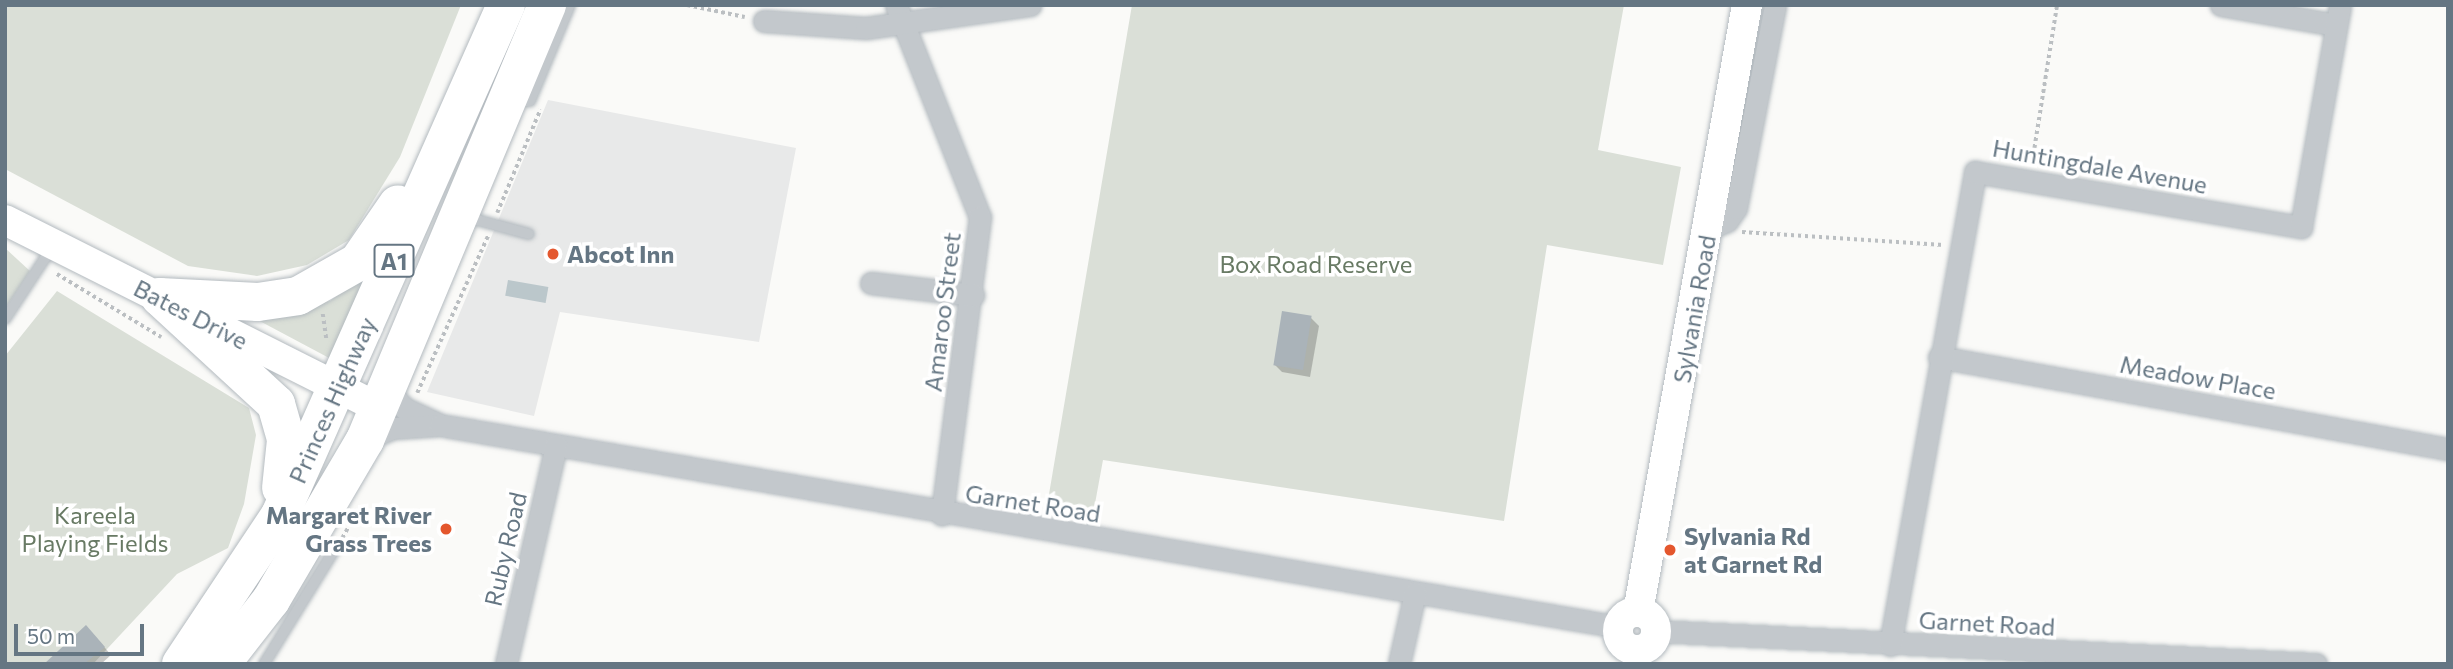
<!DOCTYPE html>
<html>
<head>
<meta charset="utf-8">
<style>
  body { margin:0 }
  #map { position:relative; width:2453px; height:669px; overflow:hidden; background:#fafaf8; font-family:Commissioner,sans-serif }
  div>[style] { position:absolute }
  .built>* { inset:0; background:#e8e9e9 }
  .green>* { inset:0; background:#dadfd7 }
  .water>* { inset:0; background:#bbc7cb; transform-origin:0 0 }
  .shadow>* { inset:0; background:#0003 }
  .building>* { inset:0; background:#aab3b9; transform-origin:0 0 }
  .path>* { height:3.5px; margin-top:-1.75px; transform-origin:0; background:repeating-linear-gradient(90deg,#bbbfc2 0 3.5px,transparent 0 7px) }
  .roads { filter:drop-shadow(0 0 2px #b3babf) drop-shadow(0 0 2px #b3babf) }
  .lane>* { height:10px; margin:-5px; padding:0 5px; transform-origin:5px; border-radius:5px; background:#c3c8cc }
  .street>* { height:21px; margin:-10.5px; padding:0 10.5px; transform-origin:10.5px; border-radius:10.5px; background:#c3c8cc }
  .secondary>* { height:30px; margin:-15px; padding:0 15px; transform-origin:15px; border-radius:15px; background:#fff }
  .secondary>.ring { margin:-15px; padding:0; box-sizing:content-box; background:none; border:30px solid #fff; border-radius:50% }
  .highway>* { height:38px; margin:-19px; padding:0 19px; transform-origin:19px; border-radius:19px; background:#fff }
  .dots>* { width:19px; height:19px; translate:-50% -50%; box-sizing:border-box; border:4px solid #fff; border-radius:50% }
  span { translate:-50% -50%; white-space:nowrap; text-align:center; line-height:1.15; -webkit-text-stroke:7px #fff; paint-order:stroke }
  .shield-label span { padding:2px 5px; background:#fff; border:2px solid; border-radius:5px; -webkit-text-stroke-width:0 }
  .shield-label { font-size:23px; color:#657683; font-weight:700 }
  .street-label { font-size:24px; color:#657683 }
  .poi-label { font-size:24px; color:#657683; font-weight:700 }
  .left { translate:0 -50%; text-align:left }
  .right { translate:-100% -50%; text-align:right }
  .park-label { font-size:24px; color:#687a64 }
  .frame { position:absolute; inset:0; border:7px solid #657683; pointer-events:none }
  .scale { position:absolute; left:14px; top:624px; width:130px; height:32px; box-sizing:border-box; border:4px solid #657683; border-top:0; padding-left:9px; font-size:21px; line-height:24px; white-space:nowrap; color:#657683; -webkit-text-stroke:5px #fff; paint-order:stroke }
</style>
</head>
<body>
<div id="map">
  <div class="built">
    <div style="clip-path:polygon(548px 100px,796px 148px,759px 342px,560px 312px,534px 416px,427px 392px)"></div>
  </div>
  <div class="green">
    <div style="clip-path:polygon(5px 5px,461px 5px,400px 157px,349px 240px,307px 265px,257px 276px,188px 266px,5px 169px)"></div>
    <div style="clip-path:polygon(1132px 5px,1624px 5px,1598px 150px,1681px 167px,1663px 265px,1547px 245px,1504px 521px,1103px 460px,1094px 509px,1048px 500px)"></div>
    <div style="clip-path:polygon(5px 248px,30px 271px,5px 309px)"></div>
    <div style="clip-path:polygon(375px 267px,331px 359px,252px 317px,330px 301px)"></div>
    <div style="clip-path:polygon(57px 291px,249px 408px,256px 435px,244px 504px,228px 548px,177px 574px,93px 664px,5px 664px,5px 356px)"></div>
  </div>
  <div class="water">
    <div style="left:508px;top:280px;width:41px;height:16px;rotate:10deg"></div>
  </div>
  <div class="shadow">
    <div style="clip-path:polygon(1311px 318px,1319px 326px,1310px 377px,1282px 372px,1274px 364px)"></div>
    <div style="clip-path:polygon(94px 635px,111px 655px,101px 664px,46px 664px)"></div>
  </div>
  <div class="building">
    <div style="left:1282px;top:311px;width:30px;height:55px;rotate:9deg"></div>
    <div style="clip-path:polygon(86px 625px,105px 647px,84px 664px,44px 664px)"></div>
  </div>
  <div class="path">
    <div style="left:687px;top:5px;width:59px;rotate:11.7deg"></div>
    <div style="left:2032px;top:162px;width:159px;rotate:-81deg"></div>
    <div style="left:497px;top:213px;width:112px;rotate:-67.3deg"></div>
    <div style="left:1742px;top:232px;width:202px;rotate:3.7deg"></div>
    <div style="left:57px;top:274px;width:122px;rotate:31.2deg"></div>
    <div style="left:323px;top:314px;width:27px;rotate:82deg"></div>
    <div style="left:417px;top:393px;width:172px;rotate:-65.7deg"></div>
    <div style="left:342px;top:538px;width:20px;rotate:-60deg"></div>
  </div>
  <div class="roads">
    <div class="lane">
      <div style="left:514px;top:101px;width:16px"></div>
      <div style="left:530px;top:101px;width:104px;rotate:-67.4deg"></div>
      <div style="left:466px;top:217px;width:65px;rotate:15.1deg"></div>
      <div style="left:5px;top:319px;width:87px;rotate:-56.7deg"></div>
      <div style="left:264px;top:664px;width:135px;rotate:-58.3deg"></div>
    </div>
    <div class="street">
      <div style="left:896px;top:5px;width:228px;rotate:68.4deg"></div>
      <div style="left:980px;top:217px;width:300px;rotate:97.3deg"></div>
      <div style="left:2221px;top:5px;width:117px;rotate:9.9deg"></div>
      <div style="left:764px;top:21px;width:102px;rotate:3.9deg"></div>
      <div style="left:866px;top:28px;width:166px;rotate:-8deg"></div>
      <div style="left:1708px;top:229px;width:21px;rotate:-23deg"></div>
      <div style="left:1727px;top:221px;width:16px;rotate:-55deg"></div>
      <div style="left:1736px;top:208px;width:207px;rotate:-79.1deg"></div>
      <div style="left:871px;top:283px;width:103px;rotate:6.7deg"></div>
      <div style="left:1939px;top:357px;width:517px;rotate:10.25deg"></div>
      <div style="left:385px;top:388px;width:28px;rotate:46deg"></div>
      <div style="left:404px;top:408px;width:38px;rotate:25deg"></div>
      <div style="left:367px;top:439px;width:28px;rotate:-23deg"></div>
      <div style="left:393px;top:428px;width:47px;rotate:-3.7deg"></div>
      <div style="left:440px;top:425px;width:1196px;rotate:9.72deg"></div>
      <div style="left:1657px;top:631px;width:660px;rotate:2.87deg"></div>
      <div style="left:1890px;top:645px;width:481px;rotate:-79.8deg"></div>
      <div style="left:1975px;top:172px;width:331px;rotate:9.6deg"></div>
      <div style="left:2301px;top:227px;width:225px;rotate:-80deg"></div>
      <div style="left:506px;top:664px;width:224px;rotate:-77.1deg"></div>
      <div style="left:1399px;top:664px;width:73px;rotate:-77.3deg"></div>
    </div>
    <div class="secondary">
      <div style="left:5px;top:220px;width:416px;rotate:26.7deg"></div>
      <div style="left:1638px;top:612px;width:617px;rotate:-79.82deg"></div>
      <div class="ring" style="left:1618px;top:612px;width:8px;height:8px"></div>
    </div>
    <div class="highway">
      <div style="left:160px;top:297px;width:98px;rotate:2.9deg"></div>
      <div style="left:258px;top:302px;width:40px;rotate:-8.5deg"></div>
      <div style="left:298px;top:296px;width:69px;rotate:-29.5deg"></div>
      <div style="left:358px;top:262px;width:70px;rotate:-55.4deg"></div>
      <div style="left:160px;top:297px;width:158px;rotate:42.7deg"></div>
      <div style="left:276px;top:404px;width:37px;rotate:74deg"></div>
      <div style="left:286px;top:440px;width:48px;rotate:95.9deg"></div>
      <div style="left:181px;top:664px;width:179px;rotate:-56.4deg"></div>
      <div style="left:280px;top:515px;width:558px;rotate:-66.1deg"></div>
      <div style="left:221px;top:664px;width:81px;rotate:-52deg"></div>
      <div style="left:271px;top:600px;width:186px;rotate:-59.6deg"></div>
      <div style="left:365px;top:440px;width:472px;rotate:-67.3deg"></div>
    </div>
  </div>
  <div class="dots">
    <div style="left:553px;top:254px;background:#e4572e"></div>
    <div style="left:446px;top:529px;background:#e4572e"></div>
    <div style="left:1670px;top:550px;background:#e4572e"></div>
  </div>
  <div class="shield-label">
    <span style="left:394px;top:261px">A1</span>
  </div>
  <div class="street-label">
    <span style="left:2100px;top:166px;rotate:10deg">Huntingdale Avenue</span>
    <span style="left:1694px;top:309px;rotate:-80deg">Sylvania Road</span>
    <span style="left:942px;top:312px;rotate:-83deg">Amaroo Street</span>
    <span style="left:191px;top:314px;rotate:27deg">Bates Drive</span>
    <span style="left:2198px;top:377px;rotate:10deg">Meadow Place</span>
    <span style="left:332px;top:400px;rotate:-66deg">Princes Highway</span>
    <span style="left:1033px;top:503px;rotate:9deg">Garnet Road</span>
    <span style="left:505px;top:549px;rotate:-77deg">Ruby Road</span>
    <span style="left:1987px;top:623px;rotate:3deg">Garnet Road</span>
  </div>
  <div class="poi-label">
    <span class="left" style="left:567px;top:254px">Abcot Inn</span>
    <span class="right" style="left:432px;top:529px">Margaret River<br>Grass Trees</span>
    <span class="left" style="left:1684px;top:550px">Sylvania Rd<br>at Garnet Rd</span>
  </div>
  <div class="park-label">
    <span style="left:1316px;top:264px">Box Road Reserve</span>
    <span style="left:95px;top:529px">Kareela<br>Playing Fields</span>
  </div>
  <div class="frame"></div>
  <div class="scale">50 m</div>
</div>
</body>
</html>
